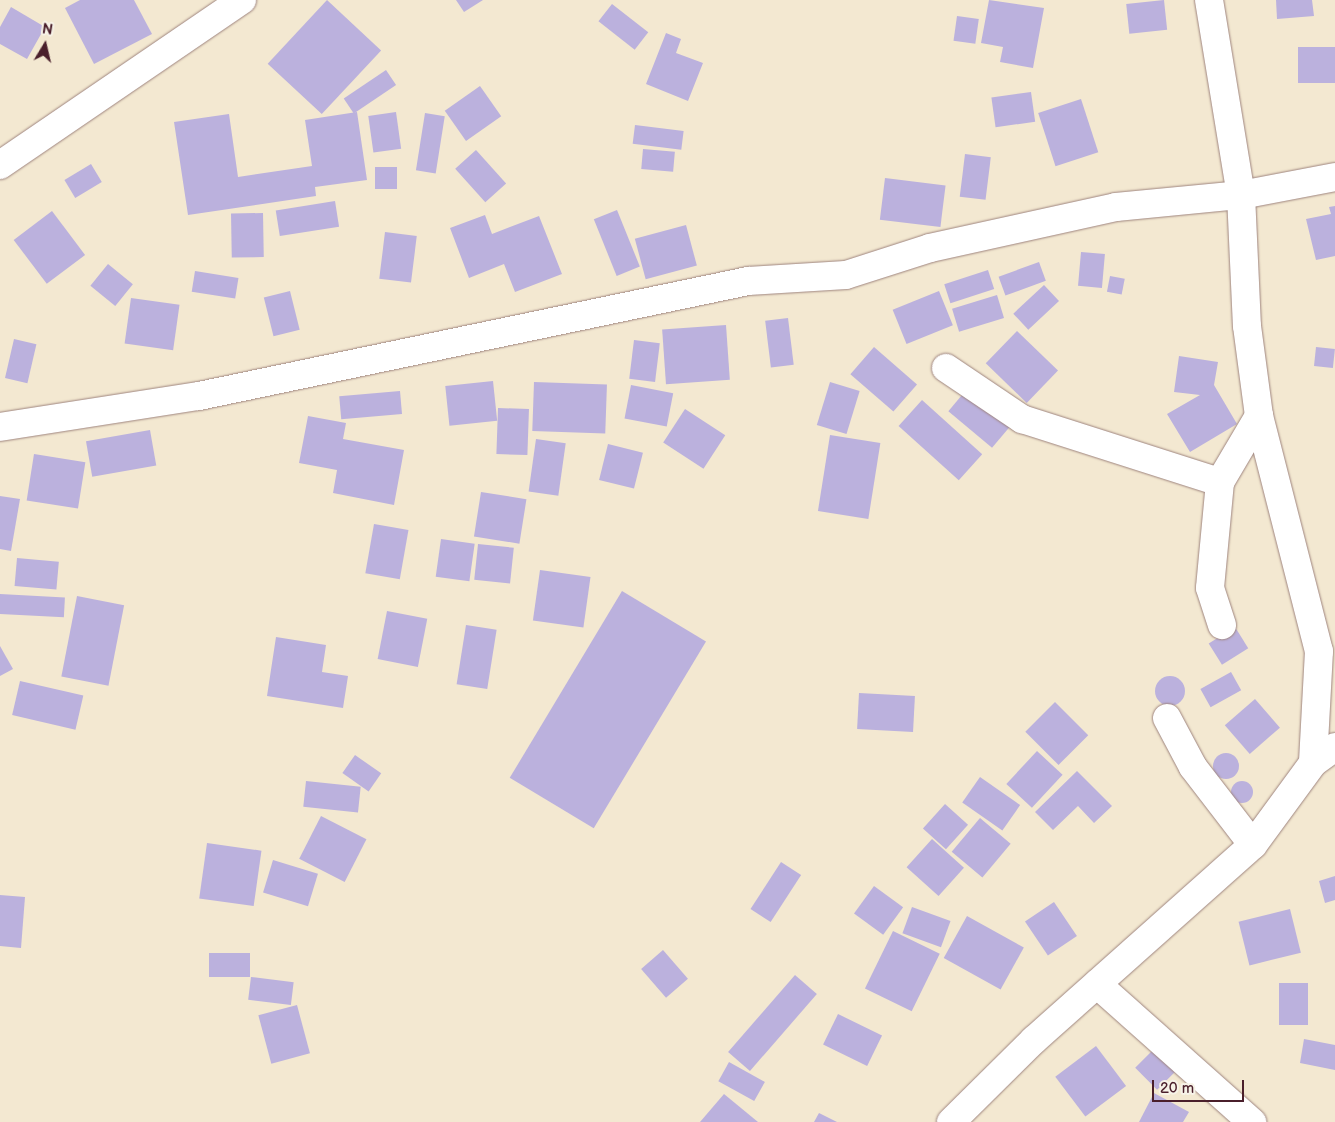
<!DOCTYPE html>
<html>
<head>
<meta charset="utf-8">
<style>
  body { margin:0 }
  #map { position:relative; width:1335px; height:1122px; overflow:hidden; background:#f3e8d1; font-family:"Balsamiq Sans",sans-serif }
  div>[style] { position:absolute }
  .building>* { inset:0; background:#bbb1dd; transform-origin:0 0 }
  .round { border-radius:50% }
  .roads { filter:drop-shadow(0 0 1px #9e847e) drop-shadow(0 0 1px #9e847e) }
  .street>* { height:28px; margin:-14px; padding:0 14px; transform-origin:14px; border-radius:14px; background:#fff }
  span { translate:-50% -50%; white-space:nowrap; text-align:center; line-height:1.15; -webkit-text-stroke:4px #f7f3e8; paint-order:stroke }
  .north { position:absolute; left:20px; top:20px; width:50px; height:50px; -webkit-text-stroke:4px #f7f3e8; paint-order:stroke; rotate:9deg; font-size:14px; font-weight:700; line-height:20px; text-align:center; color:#4a1f2b }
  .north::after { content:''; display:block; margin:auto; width:18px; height:22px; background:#4a1f2b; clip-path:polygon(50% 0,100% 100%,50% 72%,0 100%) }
  .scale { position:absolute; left:1152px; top:1080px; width:92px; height:22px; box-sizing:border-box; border:2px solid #4a1f2b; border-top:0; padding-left:6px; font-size:15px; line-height:18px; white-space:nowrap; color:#4a1f2b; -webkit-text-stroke:4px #f7f3e8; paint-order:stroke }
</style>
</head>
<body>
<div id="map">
  <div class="building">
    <div style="clip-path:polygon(80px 0,134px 0,152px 34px,94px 64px,65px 8px)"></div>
    <div style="left:327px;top:0;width:74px;height:87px;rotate:43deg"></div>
    <div style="clip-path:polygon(456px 0,483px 0,464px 12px)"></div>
    <div style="clip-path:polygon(989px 0,1044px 8px,1033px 68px,1000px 62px,1003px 47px,981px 43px)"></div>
    <div style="left:1164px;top:0;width:30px;height:38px;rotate:84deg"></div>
    <div style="clip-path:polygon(1276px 0,1312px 0,1314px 16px,1277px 19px)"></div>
    <div style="left:612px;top:4px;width:46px;height:22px;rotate:38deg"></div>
    <div style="clip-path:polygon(11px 7px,45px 27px,27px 59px,0 44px,0 27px)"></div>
    <div style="left:957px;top:16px;width:22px;height:25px;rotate:8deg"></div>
    <div style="clip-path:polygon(666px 33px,681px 39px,676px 53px,703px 63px,688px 101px,646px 84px)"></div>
    <div style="left:1335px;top:47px;width:36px;height:37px;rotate:90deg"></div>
    <div style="left:386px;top:70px;width:18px;height:51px;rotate:56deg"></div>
    <div style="left:480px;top:86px;width:37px;height:43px;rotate:55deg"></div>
    <div style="left:1031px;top:92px;width:30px;height:40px;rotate:82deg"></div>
    <div style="left:1081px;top:99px;width:56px;height:45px;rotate:72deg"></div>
    <div style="clip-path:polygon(357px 112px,367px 180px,315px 187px,316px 196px,188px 215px,174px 122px,229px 114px,238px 177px,312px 166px,305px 120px)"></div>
    <div style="left:396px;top:112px;width:37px;height:28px;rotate:82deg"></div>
    <div style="left:425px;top:113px;width:20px;height:58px;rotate:9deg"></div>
    <div style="left:635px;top:125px;width:49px;height:19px;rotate:7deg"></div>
    <div style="left:643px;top:149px;width:32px;height:20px;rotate:5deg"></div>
    <div style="left:476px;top:150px;width:45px;height:28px;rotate:48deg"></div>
    <div style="left:965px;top:154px;width:26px;height:43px;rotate:7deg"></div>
    <div style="left:91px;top:164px;width:21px;height:31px;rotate:59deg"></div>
    <div style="left:397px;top:167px;width:22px;height:22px;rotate:90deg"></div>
    <div style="left:885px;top:178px;width:61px;height:42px;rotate:7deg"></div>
    <div style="left:335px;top:201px;width:26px;height:60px;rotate:81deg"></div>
    <div style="clip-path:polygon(1335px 206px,1335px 256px,1316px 260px,1306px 219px,1331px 214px,1329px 207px)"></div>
    <div style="left:617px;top:210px;width:61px;height:25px;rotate:68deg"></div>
    <div style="left:52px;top:211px;width:55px;height:48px;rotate:53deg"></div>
    <div style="left:263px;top:213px;width:44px;height:32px;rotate:89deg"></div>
    <div style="clip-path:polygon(485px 215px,492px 234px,539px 216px,562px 274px,515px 292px,504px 264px,469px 278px,450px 228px)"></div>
    <div style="left:686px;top:225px;width:42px;height:53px;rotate:75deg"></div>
    <div style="left:385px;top:232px;width:32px;height:47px;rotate:7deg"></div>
    <div style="left:1081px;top:252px;width:24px;height:34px;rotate:5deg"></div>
    <div style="left:1039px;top:262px;width:20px;height:43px;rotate:70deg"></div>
    <div style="left:108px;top:264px;width:32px;height:28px;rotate:39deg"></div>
    <div style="left:988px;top:270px;width:20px;height:46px;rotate:72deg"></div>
    <div style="left:195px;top:271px;width:44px;height:21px;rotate:9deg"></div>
    <div style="left:1110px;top:276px;width:15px;height:16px;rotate:11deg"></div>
    <div style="left:1044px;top:285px;width:22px;height:42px;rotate:47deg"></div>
    <div style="left:290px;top:291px;width:40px;height:27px;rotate:76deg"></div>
    <div style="left:939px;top:291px;width:37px;height:50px;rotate:68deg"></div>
    <div style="left:997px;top:295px;width:24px;height:47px;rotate:73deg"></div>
    <div style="left:131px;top:298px;width:49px;height:46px;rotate:8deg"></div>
    <div style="left:788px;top:318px;width:47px;height:23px;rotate:83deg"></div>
    <div style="left:726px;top:325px;width:55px;height:64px;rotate:86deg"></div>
    <div style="left:1017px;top:331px;width:57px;height:45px;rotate:44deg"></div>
    <div style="left:14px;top:339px;width:23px;height:40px;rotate:13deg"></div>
    <div style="left:634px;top:340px;width:26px;height:39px;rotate:7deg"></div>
    <div style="left:874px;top:347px;width:57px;height:36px;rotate:41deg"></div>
    <div style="left:1316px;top:347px;width:19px;height:19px;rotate:6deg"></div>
    <div style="clip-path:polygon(1179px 356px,1218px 362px,1214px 385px,1237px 424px,1190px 452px,1167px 414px,1200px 395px,1174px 392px)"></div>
    <div style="left:493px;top:381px;width:40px;height:48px;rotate:84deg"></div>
    <div style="left:534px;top:382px;width:73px;height:49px;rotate:2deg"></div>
    <div style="left:830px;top:382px;width:31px;height:45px;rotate:17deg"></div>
    <div style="left:631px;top:385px;width:43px;height:34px;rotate:11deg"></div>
    <div style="left:967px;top:389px;width:57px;height:29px;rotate:40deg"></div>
    <div style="left:400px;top:391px;width:23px;height:61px;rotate:85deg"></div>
    <div style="left:922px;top:400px;width:81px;height:35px;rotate:42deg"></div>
    <div style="left:498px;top:408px;width:31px;height:46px;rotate:2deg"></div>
    <div style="left:685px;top:409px;width:48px;height:40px;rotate:33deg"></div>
    <div style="clip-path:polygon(308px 416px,346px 423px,343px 439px,404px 450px,394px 505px,333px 493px,337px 470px,299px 463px)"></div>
    <div style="left:150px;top:430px;width:36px;height:65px;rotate:80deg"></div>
    <div style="left:830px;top:435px;width:51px;height:77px;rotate:9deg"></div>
    <div style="left:536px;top:439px;width:30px;height:53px;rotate:8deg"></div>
    <div style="left:608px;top:444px;width:36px;height:37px;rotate:14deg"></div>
    <div style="left:34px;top:454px;width:52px;height:47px;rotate:9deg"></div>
    <div style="left:481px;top:492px;width:46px;height:45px;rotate:9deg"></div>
    <div style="clip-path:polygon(0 496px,20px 499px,11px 551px,0 549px)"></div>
    <div style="left:374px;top:524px;width:35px;height:50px;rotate:10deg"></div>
    <div style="left:441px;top:539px;width:34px;height:38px;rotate:8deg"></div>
    <div style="left:478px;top:544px;width:36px;height:36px;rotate:6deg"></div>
    <div style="left:17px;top:558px;width:42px;height:28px;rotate:5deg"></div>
    <div style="left:540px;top:570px;width:51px;height:51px;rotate:8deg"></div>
    <div style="left:622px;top:591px;width:98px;height:218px;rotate:31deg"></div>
    <div style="left:0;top:594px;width:65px;height:20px;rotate:3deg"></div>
    <div style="left:77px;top:596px;width:48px;height:82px;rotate:11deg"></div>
    <div style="left:387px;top:611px;width:41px;height:49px;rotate:11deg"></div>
    <div style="left:466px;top:625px;width:31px;height:60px;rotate:9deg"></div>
    <div style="left:1235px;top:627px;width:25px;height:31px;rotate:58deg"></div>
    <div style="clip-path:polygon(276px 637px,326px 645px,322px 672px,348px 676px,343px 708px,267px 696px)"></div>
    <div style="clip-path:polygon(0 646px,13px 669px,0 676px)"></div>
    <div style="left:1231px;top:672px;width:21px;height:35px;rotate:61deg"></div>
    <div class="round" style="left:1155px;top:676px;width:30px;height:30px"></div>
    <div style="left:20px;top:681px;width:65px;height:35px;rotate:13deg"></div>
    <div style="left:859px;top:693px;width:56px;height:36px;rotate:3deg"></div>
    <div style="left:1255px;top:699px;width:38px;height:40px;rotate:49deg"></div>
    <div style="left:1055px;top:702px;width:47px;height:42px;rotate:45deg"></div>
    <div style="left:1037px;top:751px;width:35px;height:45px;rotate:43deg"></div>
    <div class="round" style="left:1213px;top:753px;width:26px;height:26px"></div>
    <div style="left:355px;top:755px;width:32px;height:22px;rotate:35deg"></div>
    <div style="clip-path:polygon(1077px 771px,1112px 806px,1094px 823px,1078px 806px,1053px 830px,1035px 812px)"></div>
    <div style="left:980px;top:777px;width:49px;height:31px;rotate:35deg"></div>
    <div class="round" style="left:1231px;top:781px;width:22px;height:22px"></div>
    <div style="left:306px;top:781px;width:55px;height:26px;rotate:6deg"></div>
    <div style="left:945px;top:804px;width:31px;height:33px;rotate:42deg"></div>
    <div style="left:321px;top:816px;width:51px;height:48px;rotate:27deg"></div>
    <div style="left:980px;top:818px;width:40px;height:44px;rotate:40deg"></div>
    <div style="left:932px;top:839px;width:43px;height:38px;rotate:42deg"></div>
    <div style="left:207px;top:843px;width:55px;height:56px;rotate:8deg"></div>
    <div style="left:273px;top:860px;width:47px;height:34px;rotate:17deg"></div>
    <div style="left:781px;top:862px;width:24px;height:56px;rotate:33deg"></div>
    <div style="clip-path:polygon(1335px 876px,1335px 900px,1325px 903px,1319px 881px)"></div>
    <div style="left:874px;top:886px;width:36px;height:34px;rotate:36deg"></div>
    <div style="clip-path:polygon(0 895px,25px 897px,21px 948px,0 946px)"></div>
    <div style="left:1054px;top:902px;width:41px;height:35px;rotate:56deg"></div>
    <div style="left:912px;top:907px;width:41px;height:28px;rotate:20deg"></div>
    <div style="left:1290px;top:909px;width:45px;height:53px;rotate:76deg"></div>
    <div style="left:967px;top:916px;width:65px;height:48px;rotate:29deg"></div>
    <div style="left:893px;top:931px;width:52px;height:64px;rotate:26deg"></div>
    <div style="left:663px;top:950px;width:38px;height:29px;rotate:49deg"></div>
    <div style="left:209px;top:953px;width:41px;height:24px"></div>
    <div style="left:795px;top:975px;width:29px;height:102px;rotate:41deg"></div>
    <div style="left:251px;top:977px;width:43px;height:23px;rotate:7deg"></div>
    <div style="left:1279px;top:983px;width:29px;height:42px"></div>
    <div style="left:297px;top:1005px;width:50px;height:40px;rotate:75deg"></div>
    <div style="left:838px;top:1014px;width:49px;height:34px;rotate:26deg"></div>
    <div style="left:1167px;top:1036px;width:31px;height:45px;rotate:45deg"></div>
    <div style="clip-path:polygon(1304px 1039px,1335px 1045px,1335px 1070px,1300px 1063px)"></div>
    <div style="left:1096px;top:1046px;width:50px;height:51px;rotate:53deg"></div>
    <div style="left:729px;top:1062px;width:41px;height:22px;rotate:29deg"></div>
    <div style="clip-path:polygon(1154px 1093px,1189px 1112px,1183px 1122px,1139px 1122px)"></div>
    <div style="clip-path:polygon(724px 1094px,758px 1122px,700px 1122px)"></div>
    <div style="clip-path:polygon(819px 1113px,837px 1122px,814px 1122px)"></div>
  </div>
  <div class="roads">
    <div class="street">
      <div style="left:1209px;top:0;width:198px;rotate:80.7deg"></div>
      <div style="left:1241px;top:195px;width:131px;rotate:87.4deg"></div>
      <div style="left:1247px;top:326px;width:91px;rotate:82.4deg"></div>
      <div style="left:1259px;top:416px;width:243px;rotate:75.7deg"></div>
      <div style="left:1319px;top:651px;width:112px;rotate:93.1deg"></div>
      <div style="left:0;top:165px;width:293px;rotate:-34.3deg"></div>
      <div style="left:946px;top:368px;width:92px;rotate:33.9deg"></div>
      <div style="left:1022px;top:419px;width:208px;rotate:17.7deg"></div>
      <div style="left:1220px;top:482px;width:77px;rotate:-59.4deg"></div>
      <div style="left:0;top:427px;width:201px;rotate:-8.9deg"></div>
      <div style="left:199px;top:396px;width:561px;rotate:-11.83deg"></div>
      <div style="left:748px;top:281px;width:98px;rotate:-3.5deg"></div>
      <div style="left:846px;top:275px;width:88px;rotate:-17.8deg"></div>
      <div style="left:930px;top:248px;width:190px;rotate:-12.4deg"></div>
      <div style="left:1116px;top:207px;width:126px;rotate:-5.5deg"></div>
      <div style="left:1241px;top:195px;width:96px;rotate:-10.8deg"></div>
      <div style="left:1220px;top:482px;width:106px;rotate:95.4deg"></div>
      <div style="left:1210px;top:588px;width:39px;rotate:72deg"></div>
      <div style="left:1167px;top:718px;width:55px;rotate:62deg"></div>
      <div style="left:1193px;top:767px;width:98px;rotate:52.4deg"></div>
      <div style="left:1097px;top:984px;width:208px;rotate:41.7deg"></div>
      <div style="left:951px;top:1122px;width:117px;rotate:-44.7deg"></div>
      <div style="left:1034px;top:1040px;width:293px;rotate:-41.7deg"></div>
      <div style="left:1253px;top:845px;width:102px;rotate:-53.8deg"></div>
      <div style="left:1313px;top:763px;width:27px;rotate:-36deg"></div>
    </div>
  </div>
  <div class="north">N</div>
  <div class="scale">20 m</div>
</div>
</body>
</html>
